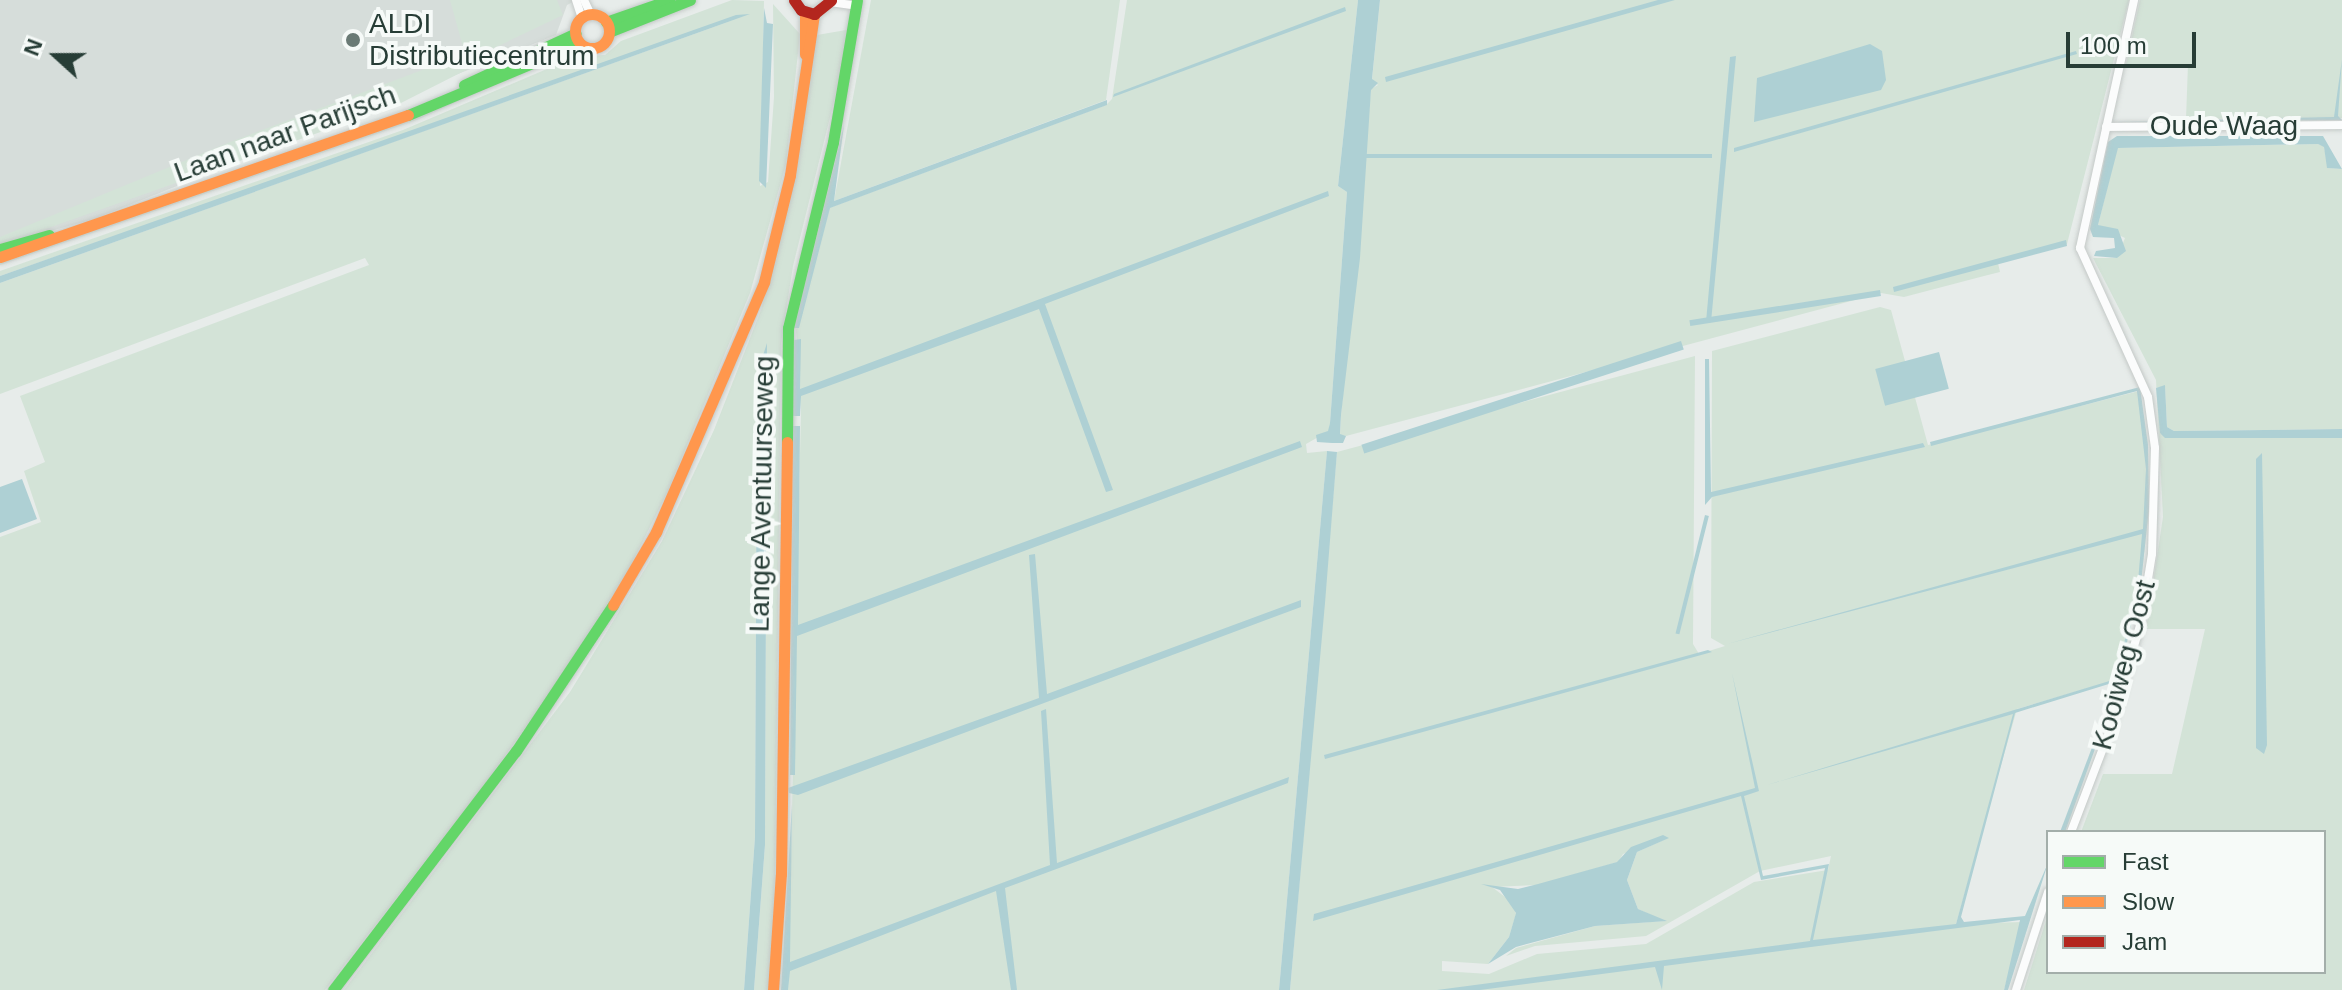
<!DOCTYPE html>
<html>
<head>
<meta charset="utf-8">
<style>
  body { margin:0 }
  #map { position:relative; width:2342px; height:990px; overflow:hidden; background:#e7ecea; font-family:Arial,sans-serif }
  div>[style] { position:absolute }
  .built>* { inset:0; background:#d6ddda }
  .green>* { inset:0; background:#d3e3d7 }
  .water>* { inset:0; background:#aed0d4; transform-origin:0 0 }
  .roads { filter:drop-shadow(0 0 2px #c4c9c7) drop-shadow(0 0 2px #c4c9c7) }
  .street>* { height:8px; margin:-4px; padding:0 4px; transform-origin:4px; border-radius:4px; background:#fbfcfc }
  .fast>* { height:11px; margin:-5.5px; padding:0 5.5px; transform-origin:5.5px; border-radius:5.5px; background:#63d668 }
  .slow>* { height:11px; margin:-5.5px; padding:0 5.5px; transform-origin:5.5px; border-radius:5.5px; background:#ff974d }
  .slow>.ring { margin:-5.5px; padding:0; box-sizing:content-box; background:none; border:11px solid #ff974d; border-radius:50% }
  .jam>* { height:11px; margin:-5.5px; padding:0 5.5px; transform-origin:5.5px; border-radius:5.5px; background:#b3261e }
  .dots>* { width:22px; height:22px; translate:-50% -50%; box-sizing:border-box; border:4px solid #f6faf8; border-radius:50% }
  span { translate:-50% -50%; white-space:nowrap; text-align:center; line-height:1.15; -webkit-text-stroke:8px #f6faf8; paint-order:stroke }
  .poi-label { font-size:28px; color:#273d36 }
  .left { translate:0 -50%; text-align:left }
  .street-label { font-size:28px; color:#273d36 }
  .legend { position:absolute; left:2046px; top:830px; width:280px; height:144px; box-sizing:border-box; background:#f6faf8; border:2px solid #a3aeaa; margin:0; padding:10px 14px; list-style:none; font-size:24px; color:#273d36 }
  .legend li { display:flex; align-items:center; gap:16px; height:40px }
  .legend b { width:40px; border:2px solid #a3aeaa }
  .north { position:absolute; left:16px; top:16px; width:80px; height:80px; -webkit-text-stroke:6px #f6faf8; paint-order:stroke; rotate:291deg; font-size:22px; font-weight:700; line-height:32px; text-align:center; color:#273d36 }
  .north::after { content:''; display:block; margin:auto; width:28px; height:36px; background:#273d36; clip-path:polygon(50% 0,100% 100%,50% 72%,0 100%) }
  .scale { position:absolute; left:2066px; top:32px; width:130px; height:36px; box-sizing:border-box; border:4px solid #273d36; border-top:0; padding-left:10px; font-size:24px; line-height:28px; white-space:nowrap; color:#273d36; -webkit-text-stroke:6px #f6faf8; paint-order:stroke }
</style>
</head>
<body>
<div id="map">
  <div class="built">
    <div style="clip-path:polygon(0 0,577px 0,567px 5px,556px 35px,94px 219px,0 245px)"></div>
  </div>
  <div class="green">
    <div style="clip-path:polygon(450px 0,557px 0,563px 15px,467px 61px,468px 69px,397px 105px,0 245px,0 237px,230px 142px,465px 54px)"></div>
    <div style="clip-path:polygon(732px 0,764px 1px,760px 186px,768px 182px,774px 97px,773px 4px,800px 34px,786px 164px,750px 293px,668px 491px,627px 573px,567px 670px,484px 785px,325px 990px,0 990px,0 537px,41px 522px,24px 471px,45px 462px,20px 396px,369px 265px,365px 258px,0 394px,0 283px,747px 15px,0 276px,0 271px,403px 130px,575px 57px,605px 55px,621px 41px)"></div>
    <div style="clip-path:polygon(871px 0,1120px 0,1106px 100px,834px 201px)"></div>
    <div style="clip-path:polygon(1127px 0,1358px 0,1338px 186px,1347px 192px,1330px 423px,1329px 431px,1306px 444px,1307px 453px,1327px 451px,1279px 990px,788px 990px,801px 410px,796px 330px,829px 208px,1106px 105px,1112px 99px)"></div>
    <div style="clip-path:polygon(1380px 0,2129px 0,2067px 244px,1998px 263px,2000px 272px,1984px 276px,1904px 297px,1881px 293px,1346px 436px,1340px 435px,1341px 415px,1371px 89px,1378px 85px,1372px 80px)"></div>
    <div style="clip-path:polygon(2140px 0,2342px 0,2342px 118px,2186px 119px,2188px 64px,2126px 64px)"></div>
    <div style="clip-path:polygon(852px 29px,793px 266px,781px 343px,775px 880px,769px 990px,754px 990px,765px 845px,767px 346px,757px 374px,755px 837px,744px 990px,344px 990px,570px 692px,662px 541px,714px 430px,761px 310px,795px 177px,817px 35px)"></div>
    <div style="clip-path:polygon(560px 55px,419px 119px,0 265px,0 261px,281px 164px)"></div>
    <div style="clip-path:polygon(2318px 144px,2324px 146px,2328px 168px,2342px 169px,2342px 429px,2174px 431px,2167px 427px,2165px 386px,2156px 388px,2165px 438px,2342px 438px,2342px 990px,2024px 990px,2048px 914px,2048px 972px,2324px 972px,2324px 832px,2081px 832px,2103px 774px,2172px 774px,2205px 629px,2146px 629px,2163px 517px,2156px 380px,2093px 258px,2117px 258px,2125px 238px,2098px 225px,2117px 148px)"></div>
    <div style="clip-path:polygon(evenodd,1880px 307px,1891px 310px,1928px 445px,2139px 391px,2148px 445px,2149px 508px,2141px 583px,2119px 679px,2017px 709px,1956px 924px,2022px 922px,2004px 990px,1290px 990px,1337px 452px,1695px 356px,1693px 644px,1699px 654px,1725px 646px,1711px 638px,1712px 351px,1880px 307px,1668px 838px,1637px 852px,1627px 880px,1638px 909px,1664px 921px,1595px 926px,1516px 948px,1506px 956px,1535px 946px,1646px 936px,1760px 871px,1831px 856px,1828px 870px,1754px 882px,1646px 944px,1537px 954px,1489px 974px,1442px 971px,1442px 961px,1488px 964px,1509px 937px,1516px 914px,1513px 903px,1492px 887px,1538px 885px,1618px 862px,1623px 854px,1668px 838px)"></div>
  </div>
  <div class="water">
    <div style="clip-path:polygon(1358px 0,1380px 0,1372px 79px,1378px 83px,1371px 90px,1360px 258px,1341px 415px,1340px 434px,1346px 436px,1343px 443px,1332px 443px,1317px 442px,1316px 435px,1328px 431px,1330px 423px,1347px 192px,1338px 186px)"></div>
    <div style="clip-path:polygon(1658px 0,1675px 0,1386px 82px,1385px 77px)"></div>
    <div style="clip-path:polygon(1345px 7px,1346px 11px,1113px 97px,1114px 94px)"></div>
    <div style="clip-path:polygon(764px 8px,767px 23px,773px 24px,766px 188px,759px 181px)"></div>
    <div style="clip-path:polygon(750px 14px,436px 127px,0 283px,0 276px,736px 15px)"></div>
    <div style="clip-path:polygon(1870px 44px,1882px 51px,1886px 80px,1881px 90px,1754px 122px,1757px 78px)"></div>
    <div style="clip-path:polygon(2076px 51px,2077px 54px,1734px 152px,1734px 148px)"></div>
    <div style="clip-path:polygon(1736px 56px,1711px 322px,1706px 322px,1730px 57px)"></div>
    <div style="clip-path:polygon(2342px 59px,2338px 116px,2342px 120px,2114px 122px,2334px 117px)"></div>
    <div style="clip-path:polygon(1107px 100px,1107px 105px,830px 208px,799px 328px,794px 328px,844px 125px,834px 201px)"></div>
    <div style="clip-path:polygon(2117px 136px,2323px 136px,2342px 169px,2327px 168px,2324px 147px,2318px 144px,2118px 148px,2098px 225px,2118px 229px,2126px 251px,2117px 258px,2094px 256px,2096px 251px,2115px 248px,2114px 238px,2093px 237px,2090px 229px,2108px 142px)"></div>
    <div style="left:1712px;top:154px;width:4px;height:357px;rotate:90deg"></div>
    <div style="clip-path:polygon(1328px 191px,1329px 196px,1045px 304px,1113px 490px,1106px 492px,1039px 309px,801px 396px,800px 416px,793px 416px,794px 340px,801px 339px,800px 389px)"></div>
    <div style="clip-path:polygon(2066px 240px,2067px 246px,1894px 292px,1893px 287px)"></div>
    <div style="left:1880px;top:290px;width:6px;height:193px;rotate:81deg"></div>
    <div style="left:1681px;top:341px;width:9px;height:336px;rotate:72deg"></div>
    <div style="clip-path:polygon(767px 343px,765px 845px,754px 990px,744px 990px,755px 837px,757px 374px)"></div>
    <div style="left:1939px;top:352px;width:38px;height:66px;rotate:75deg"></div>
    <div style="clip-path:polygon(1705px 359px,1709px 359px,1711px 492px,1923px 443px,1925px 447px,1712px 497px,1705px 505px)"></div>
    <div style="clip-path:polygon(2165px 385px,2167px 427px,2174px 431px,2342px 429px,2342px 438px,2165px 438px,2160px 433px,2156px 388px)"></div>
    <div style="clip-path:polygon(2140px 387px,2148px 445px,2149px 508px,2141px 583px,2116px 688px,2112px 683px,2015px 713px,1961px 917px,1964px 922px,2025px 916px,2048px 863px,2008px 990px,2004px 990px,2020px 920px,1664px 966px,1662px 990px,1655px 967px,1480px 990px,1437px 990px,1810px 941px,1825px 868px,1761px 880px,1741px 796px,1313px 921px,1314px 914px,1755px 788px,1732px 673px,1759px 791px,1744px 796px,1763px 876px,1829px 864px,1813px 940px,1956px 924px,2013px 714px,1767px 785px,2116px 679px,2138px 582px,2142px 534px,1727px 644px,2143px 529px,2146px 469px,2137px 391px,1931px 446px,1930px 442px)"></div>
    <div style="clip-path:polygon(793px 426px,800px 426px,798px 625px,1300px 441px,1302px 447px,797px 636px,795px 775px,790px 775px)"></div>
    <div style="clip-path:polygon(1327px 451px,1337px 452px,1325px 603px,1290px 990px,1279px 990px)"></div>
    <div style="clip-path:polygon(2262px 453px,2267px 745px,2264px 754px,2256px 748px,2256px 459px)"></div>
    <div style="clip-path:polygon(22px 479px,37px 519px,0 533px,0 487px)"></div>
    <div style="left:1705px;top:515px;width:4px;height:122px;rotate:14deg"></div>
    <div style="clip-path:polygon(1035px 554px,1047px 694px,1301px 600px,1301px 607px,798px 795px,789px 793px,788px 788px,1039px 698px,1029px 555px)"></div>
    <div style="clip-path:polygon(1708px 650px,1712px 652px,1325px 759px,1324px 755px)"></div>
    <div style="clip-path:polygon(2112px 702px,2065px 832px,2060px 832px,2107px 708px)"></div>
    <div style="clip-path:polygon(1046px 709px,1057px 863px,1289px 777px,1288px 783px,1005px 888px,1017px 990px,1011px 990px,996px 891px,790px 971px,788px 990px,781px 990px,792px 804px,790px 962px,1050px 865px,1041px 711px)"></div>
    <div style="clip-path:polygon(1663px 835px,1669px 838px,1637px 852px,1627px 880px,1638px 909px,1667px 921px,1595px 926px,1516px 947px,1488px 964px,1509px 937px,1516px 913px,1500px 890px,1481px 884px,1518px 889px,1538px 884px,1617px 862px,1631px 847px)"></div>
  </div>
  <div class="roads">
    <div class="street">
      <div style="left:576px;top:0;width:19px;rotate:72deg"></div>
      <div style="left:584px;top:0;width:17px;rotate:65deg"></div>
      <div style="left:830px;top:2px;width:27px;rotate:8deg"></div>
      <div style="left:2106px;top:127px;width:236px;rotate:-0.5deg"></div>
      <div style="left:2071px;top:832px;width:109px;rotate:-69.1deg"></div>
      <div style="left:2110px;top:730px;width:112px;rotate:-74deg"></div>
      <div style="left:2141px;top:622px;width:69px;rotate:-80.8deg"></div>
      <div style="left:2152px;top:554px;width:106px;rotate:-88.4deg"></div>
      <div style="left:2155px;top:448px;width:51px;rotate:-97.8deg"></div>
      <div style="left:2148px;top:397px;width:164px;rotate:-114.5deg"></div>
      <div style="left:2080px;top:248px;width:254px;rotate:-77.7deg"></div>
      <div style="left:2016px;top:990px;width:103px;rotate:-71.9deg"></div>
    </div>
    <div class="fast">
      <div style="left:606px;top:22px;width:67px;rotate:-19.2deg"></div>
      <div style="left:609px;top:32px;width:87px;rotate:-21.6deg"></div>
      <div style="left:464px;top:85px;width:123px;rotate:-24.9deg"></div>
      <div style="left:408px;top:115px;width:186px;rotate:-22.7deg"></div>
      <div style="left:0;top:249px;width:51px;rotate:-15.9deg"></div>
      <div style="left:787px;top:442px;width:114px;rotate:-89.5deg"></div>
      <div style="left:788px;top:328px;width:191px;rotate:-76.4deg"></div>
      <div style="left:833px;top:142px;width:144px;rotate:-80.4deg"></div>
      <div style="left:333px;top:990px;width:301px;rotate:-52.6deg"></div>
      <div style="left:516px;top:751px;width:175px;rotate:-56.4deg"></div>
    </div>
    <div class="slow">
      <div style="left:805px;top:12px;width:42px;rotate:90deg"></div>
      <div class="ring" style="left:575px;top:14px;width:23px;height:23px"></div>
      <div style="left:0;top:257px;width:432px;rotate:-19.2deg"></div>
      <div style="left:613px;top:605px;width:85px;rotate:-59.5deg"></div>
      <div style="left:656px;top:532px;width:272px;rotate:-66.6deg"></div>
      <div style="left:764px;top:282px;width:110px;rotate:-76.3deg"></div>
      <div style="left:790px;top:175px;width:163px;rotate:-81.5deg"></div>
      <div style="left:773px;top:990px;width:116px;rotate:-86.1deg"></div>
      <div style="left:781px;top:874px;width:432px;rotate:-89.2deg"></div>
    </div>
    <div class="jam">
      <div style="left:794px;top:0;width:12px;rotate:55deg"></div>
      <div style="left:801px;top:10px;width:14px;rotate:17deg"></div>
      <div style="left:814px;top:14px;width:22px;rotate:-39deg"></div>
    </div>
  </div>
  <div class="dots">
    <div style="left:353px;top:40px;background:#6a7a75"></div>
  </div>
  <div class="poi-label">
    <span class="left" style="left:369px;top:40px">ALDI<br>Distributiecentrum</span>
  </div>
  <div class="street-label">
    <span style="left:2224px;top:126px">Oude Waag</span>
    <span style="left:285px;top:134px;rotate:-20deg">Laan naar Parijsch</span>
    <span style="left:762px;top:494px;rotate:-89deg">Lange Aventuurseweg</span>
    <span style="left:2124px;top:665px;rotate:-75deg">Kooiweg Oost</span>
  </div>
  <ul class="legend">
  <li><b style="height:10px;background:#63d668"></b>Fast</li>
  <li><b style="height:10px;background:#ff974d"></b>Slow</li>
  <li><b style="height:10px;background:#b3261e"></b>Jam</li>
  </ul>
  <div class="north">N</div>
  <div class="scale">100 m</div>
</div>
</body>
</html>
